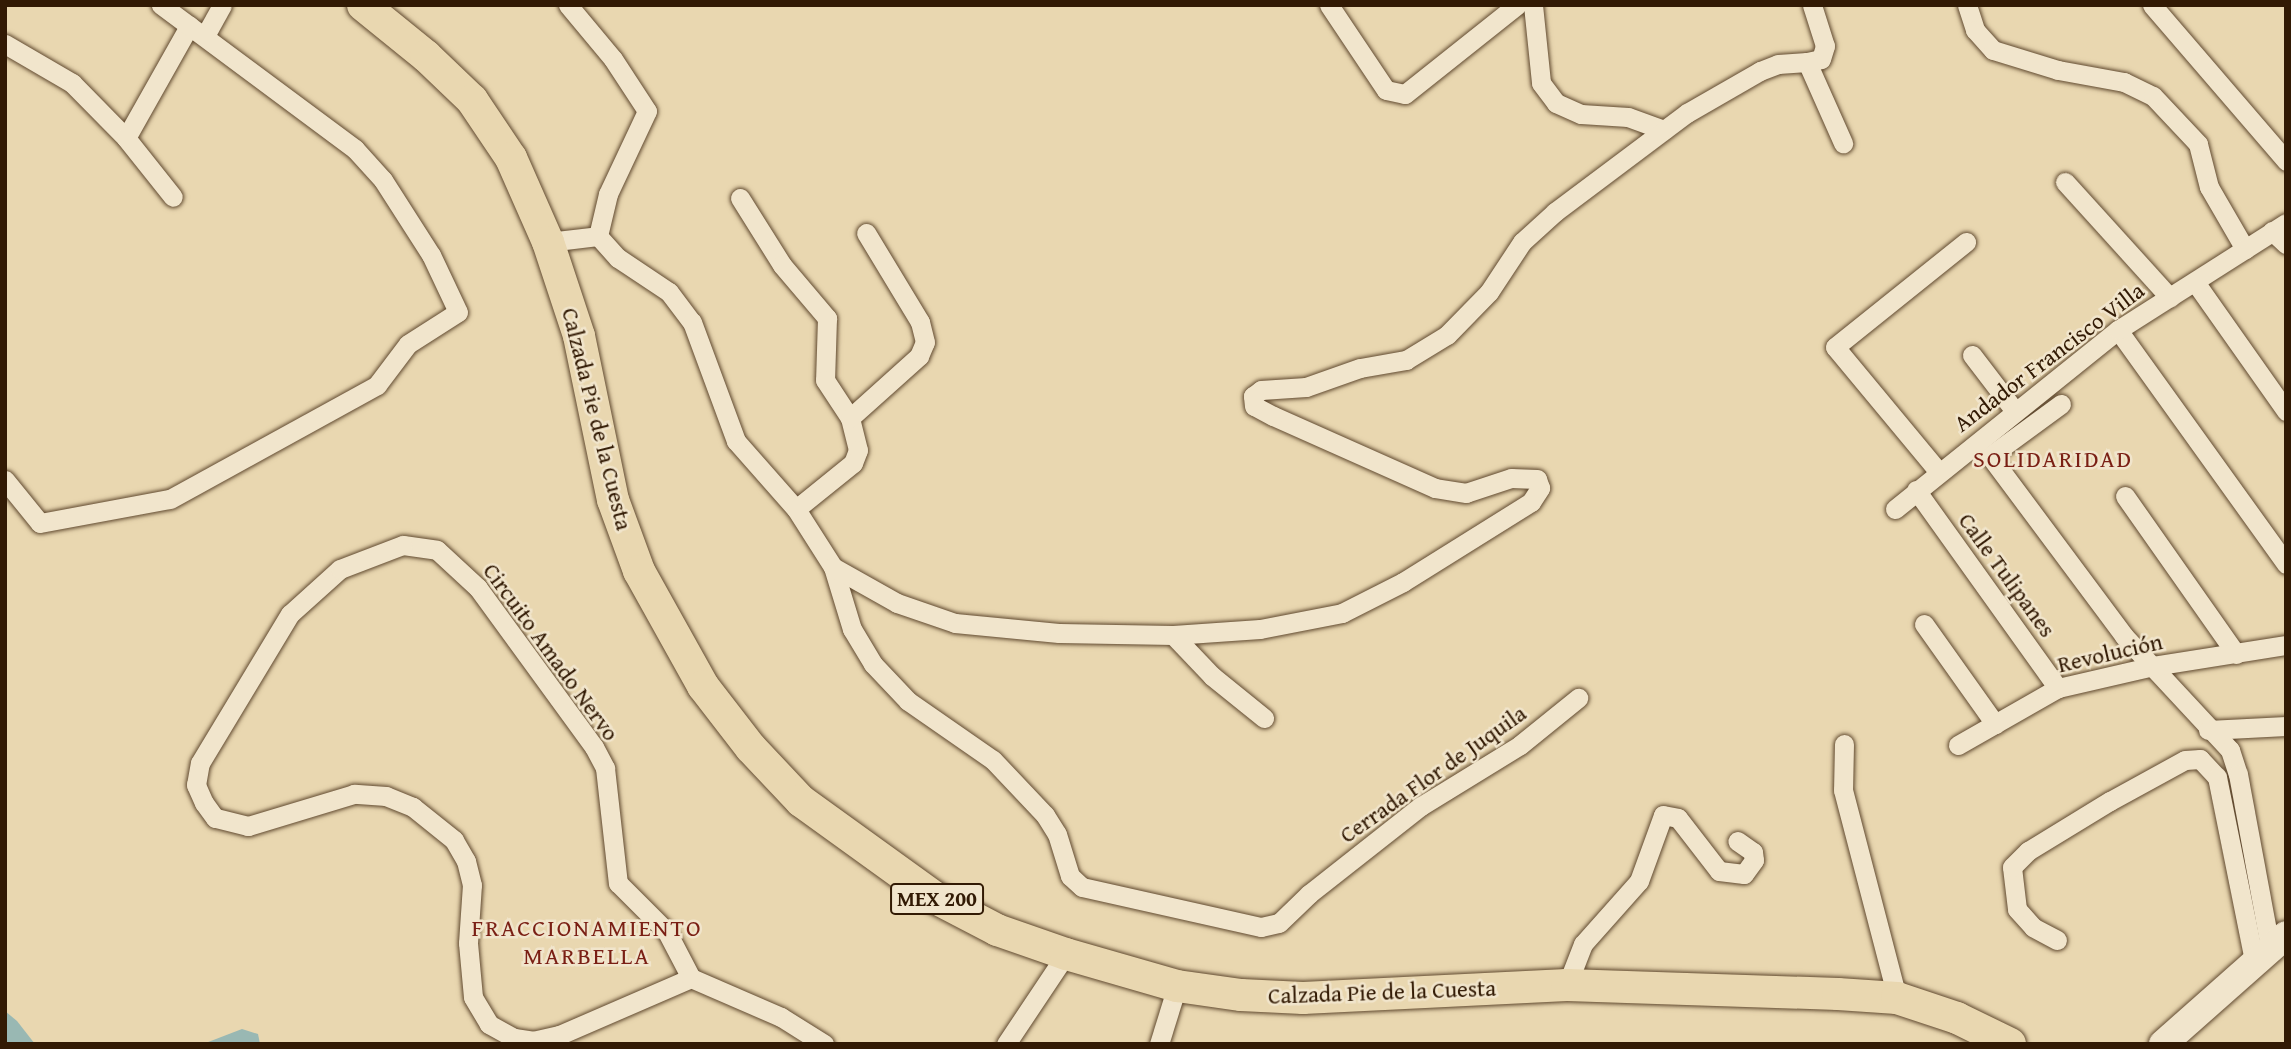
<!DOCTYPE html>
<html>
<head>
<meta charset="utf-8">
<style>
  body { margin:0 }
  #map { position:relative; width:2291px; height:1049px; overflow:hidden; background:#e9d7b0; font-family:"Gentium Book Plus",serif }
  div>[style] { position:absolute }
  .water>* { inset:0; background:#99b8b3 }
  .roads { filter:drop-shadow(0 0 2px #60492f) drop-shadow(0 0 2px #60492f) }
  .street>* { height:19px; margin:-9.5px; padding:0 9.5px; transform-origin:9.5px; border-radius:9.5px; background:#f1e5cc }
  .secondary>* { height:28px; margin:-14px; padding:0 14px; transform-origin:14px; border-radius:14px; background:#f1e5cc }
  .primary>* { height:32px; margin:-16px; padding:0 16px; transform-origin:16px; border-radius:16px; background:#e9d7b0 }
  span { translate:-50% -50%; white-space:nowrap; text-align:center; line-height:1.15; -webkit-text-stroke:5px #f1e5cc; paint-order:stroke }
  .shield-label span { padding:2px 5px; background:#f1e5cc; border:2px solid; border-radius:5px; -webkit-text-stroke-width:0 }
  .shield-label { font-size:21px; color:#321a04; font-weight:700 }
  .street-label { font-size:23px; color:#321a04 }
  .neighbourhood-label { font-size:24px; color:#7a1f14; letter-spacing:2px }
  .frame { position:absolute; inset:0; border:7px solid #321a04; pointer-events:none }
</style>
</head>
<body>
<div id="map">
  <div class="water">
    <div style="clip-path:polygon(5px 1011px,17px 1021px,35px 1044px,5px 1044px)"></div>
    <div style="clip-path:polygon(242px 1029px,258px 1034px,260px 1044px,203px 1044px)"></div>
  </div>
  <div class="roads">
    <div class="street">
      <div style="left:568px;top:5px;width:70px;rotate:50.2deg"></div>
      <div style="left:613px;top:59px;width:62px;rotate:56.8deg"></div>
      <div style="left:647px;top:111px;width:92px;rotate:115.2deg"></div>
      <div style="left:608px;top:194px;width:43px;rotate:103.4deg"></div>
      <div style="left:1329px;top:5px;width:102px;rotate:56.2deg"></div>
      <div style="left:1386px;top:90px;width:19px;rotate:12deg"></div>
      <div style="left:1405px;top:94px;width:143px;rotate:-38.5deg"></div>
      <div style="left:1533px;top:5px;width:78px;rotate:84.1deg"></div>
      <div style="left:1541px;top:83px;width:25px;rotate:53deg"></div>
      <div style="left:1556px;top:103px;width:27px;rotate:24deg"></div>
      <div style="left:1581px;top:114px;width:47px;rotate:3.7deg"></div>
      <div style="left:1628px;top:117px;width:38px;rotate:20deg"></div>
      <div style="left:1967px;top:5px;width:26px;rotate:72deg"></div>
      <div style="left:1975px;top:30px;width:27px;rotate:48deg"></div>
      <div style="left:1993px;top:50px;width:68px;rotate:17.1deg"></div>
      <div style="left:2058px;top:70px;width:67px;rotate:10.3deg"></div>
      <div style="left:2124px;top:82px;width:32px;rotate:26deg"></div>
      <div style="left:2153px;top:96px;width:66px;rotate:46.8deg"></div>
      <div style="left:2198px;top:144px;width:44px;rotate:75.7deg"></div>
      <div style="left:2209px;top:187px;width:72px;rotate:59.9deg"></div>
      <div style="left:2152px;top:5px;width:206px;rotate:49.3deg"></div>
      <div style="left:206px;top:34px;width:33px;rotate:-61deg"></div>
      <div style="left:5px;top:44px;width:78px;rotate:30.2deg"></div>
      <div style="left:72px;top:83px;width:77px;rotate:45.5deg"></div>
      <div style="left:126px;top:138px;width:75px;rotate:51.5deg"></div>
      <div style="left:1807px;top:62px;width:14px;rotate:-12deg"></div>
      <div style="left:1821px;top:59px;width:14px;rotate:-73deg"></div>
      <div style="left:1825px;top:46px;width:43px;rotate:-107.6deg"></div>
      <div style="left:126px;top:138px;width:129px;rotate:-60.6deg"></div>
      <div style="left:2065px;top:182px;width:156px;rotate:47.8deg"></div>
      <div style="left:740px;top:198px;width:79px;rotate:57.9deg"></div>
      <div style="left:782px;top:265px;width:70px;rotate:49.7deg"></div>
      <div style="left:827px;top:318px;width:62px;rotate:91.8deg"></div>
      <div style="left:825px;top:380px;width:45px;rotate:56.7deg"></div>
      <div style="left:850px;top:418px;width:33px;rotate:76deg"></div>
      <div style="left:858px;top:450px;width:14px;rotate:111deg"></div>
      <div style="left:853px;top:463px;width:73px;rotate:141.1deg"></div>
      <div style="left:2272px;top:231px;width:19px;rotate:43deg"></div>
      <div style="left:598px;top:236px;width:30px;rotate:48deg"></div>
      <div style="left:618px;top:258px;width:61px;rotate:33.7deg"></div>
      <div style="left:669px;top:292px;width:38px;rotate:53deg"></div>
      <div style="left:692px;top:322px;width:127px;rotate:69.7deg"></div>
      <div style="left:736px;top:441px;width:91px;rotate:48.6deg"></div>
      <div style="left:796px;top:509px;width:69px;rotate:57.5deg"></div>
      <div style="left:833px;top:567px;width:65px;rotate:73deg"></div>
      <div style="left:852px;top:629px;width:41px;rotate:59deg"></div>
      <div style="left:873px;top:664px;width:51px;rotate:46.6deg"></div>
      <div style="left:908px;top:701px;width:103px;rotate:34.8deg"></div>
      <div style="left:993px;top:760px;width:76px;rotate:46.6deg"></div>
      <div style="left:1045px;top:815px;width:22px;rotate:58deg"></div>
      <div style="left:1057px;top:834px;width:44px;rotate:72.8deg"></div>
      <div style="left:1070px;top:876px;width:16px;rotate:43deg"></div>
      <div style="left:1082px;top:887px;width:183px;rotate:12.6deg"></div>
      <div style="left:1261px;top:927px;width:18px;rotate:-13deg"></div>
      <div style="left:1279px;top:923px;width:42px;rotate:-44deg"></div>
      <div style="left:1309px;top:894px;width:142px;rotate:-38.2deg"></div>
      <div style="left:1421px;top:806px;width:116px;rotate:-31.6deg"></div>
      <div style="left:1520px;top:745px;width:75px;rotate:-39deg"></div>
      <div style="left:548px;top:242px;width:50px;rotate:-6.8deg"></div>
      <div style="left:2195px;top:282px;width:158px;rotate:54.8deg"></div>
      <div style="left:2118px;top:330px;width:288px;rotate:54.3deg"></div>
      <div style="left:1972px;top:355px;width:69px;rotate:52.6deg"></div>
      <div style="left:2061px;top:404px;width:88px;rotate:143.8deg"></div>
      <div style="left:1990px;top:456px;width:224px;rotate:53.3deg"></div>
      <div style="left:2124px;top:636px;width:156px;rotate:47.1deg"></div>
      <div style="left:2230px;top:750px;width:25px;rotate:72deg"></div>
      <div style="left:2238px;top:774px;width:176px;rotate:79.5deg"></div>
      <div style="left:850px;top:418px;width:93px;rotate:-41.9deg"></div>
      <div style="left:919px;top:356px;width:15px;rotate:-67deg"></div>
      <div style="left:925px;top:342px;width:21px;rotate:-104deg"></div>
      <div style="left:920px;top:322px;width:104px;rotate:-121.2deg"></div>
      <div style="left:1938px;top:471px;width:161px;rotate:-129.7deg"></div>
      <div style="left:1835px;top:347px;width:168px;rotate:-38.7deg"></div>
      <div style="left:5px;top:480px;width:55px;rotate:50.9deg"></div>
      <div style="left:40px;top:523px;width:132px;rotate:-10.5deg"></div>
      <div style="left:170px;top:499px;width:236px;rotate:-28.8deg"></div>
      <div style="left:377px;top:385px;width:51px;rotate:-52.9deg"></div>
      <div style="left:408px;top:344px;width:59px;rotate:-32.6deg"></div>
      <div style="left:458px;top:312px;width:63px;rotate:-115.3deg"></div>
      <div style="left:431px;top:255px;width:89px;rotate:-122.6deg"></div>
      <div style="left:383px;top:180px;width:42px;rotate:-132.1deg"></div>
      <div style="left:355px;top:149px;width:242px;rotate:-143.4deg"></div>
      <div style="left:1916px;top:490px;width:244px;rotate:54.4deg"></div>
      <div style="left:2125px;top:496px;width:193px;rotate:54.9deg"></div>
      <div style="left:1895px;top:509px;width:286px;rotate:-38.8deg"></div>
      <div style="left:2118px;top:330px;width:199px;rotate:-32.5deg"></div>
      <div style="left:403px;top:545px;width:34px;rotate:8deg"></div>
      <div style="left:437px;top:550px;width:56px;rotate:42.8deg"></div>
      <div style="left:478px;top:588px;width:197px;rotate:53.9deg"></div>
      <div style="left:594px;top:747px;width:24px;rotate:62deg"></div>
      <div style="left:605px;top:768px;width:116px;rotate:83.6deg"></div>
      <div style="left:618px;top:883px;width:69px;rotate:45deg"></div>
      <div style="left:667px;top:932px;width:52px;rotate:62.4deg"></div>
      <div style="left:691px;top:978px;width:144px;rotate:156.6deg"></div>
      <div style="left:559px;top:1035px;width:26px;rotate:167deg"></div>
      <div style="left:534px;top:1041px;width:20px;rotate:-171deg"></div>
      <div style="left:514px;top:1038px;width:29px;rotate:-151deg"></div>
      <div style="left:489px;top:1024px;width:31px;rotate:-121deg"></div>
      <div style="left:473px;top:997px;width:54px;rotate:-95.3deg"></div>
      <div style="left:468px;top:943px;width:58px;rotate:-86.1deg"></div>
      <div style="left:472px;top:885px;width:25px;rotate:-104deg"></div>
      <div style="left:466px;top:861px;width:24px;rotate:-120deg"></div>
      <div style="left:454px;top:840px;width:53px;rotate:-141.2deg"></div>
      <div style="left:413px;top:807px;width:29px;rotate:-158deg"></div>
      <div style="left:386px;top:796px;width:32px;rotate:-176deg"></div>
      <div style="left:354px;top:794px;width:111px;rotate:163.2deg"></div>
      <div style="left:248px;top:826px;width:34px;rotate:-166deg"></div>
      <div style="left:215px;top:818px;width:19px;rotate:-126deg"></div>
      <div style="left:204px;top:803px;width:20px;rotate:-114deg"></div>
      <div style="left:196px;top:785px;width:22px;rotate:-80deg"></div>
      <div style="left:200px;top:763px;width:174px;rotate:-58.9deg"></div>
      <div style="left:290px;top:614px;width:67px;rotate:-42deg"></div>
      <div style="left:340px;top:569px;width:67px;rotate:-20.9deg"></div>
      <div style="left:833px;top:567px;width:73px;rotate:29.4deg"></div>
      <div style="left:897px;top:603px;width:61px;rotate:19deg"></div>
      <div style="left:955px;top:623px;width:104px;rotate:5.5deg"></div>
      <div style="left:1059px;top:633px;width:114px;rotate:1deg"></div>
      <div style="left:1173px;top:635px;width:87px;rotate:-3.9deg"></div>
      <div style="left:1260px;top:629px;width:84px;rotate:-11deg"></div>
      <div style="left:1342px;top:613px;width:68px;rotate:-26.9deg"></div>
      <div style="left:1403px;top:582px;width:151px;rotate:-32deg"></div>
      <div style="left:1531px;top:502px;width:17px;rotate:-57deg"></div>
      <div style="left:1540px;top:488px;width:9px;rotate:-108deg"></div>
      <div style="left:1537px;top:479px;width:26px;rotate:-178deg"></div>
      <div style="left:1511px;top:478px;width:47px;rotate:161.6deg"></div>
      <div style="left:1466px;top:493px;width:31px;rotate:-171deg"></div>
      <div style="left:1435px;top:488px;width:177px;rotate:-156deg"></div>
      <div style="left:1273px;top:416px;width:21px;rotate:-152deg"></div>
      <div style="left:1254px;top:406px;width:10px;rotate:-96deg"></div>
      <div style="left:1253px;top:396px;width:10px;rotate:-37deg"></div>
      <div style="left:1261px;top:390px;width:45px;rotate:-3.8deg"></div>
      <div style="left:1306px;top:387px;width:57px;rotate:-19.4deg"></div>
      <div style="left:1360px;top:368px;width:47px;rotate:-9.9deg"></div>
      <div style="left:1406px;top:360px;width:48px;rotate:-31.4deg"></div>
      <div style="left:1447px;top:335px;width:60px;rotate:-45.7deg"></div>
      <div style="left:1489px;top:292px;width:60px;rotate:-56.6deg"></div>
      <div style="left:1522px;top:242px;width:45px;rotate:-42.3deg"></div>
      <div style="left:1555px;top:212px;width:165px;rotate:-36.9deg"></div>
      <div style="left:1687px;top:113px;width:84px;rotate:-29.9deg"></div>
      <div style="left:1760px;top:71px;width:19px;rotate:-21deg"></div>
      <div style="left:1778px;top:64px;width:29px;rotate:-4deg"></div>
      <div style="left:1807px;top:62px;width:89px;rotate:66deg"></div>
      <div style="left:1924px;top:624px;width:123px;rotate:54.6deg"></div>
      <div style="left:1173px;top:635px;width:57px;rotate:46.4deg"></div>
      <div style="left:1212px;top:676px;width:67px;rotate:38.9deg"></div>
      <div style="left:2208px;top:730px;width:78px;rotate:-2.9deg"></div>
      <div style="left:1844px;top:744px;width:46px;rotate:91.2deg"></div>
      <div style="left:1843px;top:790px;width:215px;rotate:75.4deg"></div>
      <div style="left:1958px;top:745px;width:115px;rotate:-29.7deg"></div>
      <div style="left:2058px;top:688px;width:98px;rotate:-13deg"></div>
      <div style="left:2153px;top:666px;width:135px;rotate:-9deg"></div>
      <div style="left:2057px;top:940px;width:27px;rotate:-152deg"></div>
      <div style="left:2033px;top:927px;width:24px;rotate:-132deg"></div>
      <div style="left:2017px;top:909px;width:42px;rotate:-96.8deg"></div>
      <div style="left:2012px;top:867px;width:23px;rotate:-45deg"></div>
      <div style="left:2028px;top:851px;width:96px;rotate:-31.4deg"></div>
      <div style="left:2110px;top:801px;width:85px;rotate:-28.7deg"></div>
      <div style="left:2185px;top:760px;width:15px;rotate:-4deg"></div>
      <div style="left:2200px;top:759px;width:25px;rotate:47deg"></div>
      <div style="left:2217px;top:777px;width:188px;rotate:78.6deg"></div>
      <div style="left:691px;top:978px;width:98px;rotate:23.4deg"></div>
      <div style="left:781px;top:1017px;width:51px;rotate:32.1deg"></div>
      <div style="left:1567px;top:985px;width:44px;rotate:-68.7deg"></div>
      <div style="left:1583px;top:944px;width:84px;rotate:-48.4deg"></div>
      <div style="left:1639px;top:881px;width:70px;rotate:-70deg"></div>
      <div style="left:1663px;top:815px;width:15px;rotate:11deg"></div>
      <div style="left:1678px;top:818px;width:67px;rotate:52.3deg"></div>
      <div style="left:1719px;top:871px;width:25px;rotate:7deg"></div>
      <div style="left:1744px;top:874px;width:17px;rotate:-54deg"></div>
      <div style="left:1754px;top:860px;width:8px;rotate:-97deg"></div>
      <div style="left:1753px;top:852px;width:19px;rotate:-145deg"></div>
      <div style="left:1006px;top:1044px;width:108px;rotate:-56.3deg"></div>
      <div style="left:1159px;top:1044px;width:61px;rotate:-72.8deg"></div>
    </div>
    <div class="secondary">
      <div style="left:2163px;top:1044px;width:164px;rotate:-41.5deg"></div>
    </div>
    <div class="primary">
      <div style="left:363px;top:5px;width:81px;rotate:39deg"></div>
      <div style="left:426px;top:56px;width:64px;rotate:43.7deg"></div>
      <div style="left:472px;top:100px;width:70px;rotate:56.1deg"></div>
      <div style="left:511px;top:158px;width:92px;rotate:66.2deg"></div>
      <div style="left:548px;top:242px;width:99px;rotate:71.7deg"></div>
      <div style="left:579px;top:336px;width:167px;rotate:78.3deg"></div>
      <div style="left:613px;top:500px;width:76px;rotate:69.9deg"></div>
      <div style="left:639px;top:571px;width:132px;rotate:60.9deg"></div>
      <div style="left:703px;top:686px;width:78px;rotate:52.3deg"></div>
      <div style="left:751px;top:748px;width:73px;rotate:46.7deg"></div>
      <div style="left:801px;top:801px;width:164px;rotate:35.8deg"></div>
      <div style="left:934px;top:897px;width:71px;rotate:27.6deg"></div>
      <div style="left:997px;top:930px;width:73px;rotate:19.2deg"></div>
      <div style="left:1066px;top:954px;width:116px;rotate:16.1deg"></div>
      <div style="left:1177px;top:986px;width:65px;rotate:8deg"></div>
      <div style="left:1241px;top:995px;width:62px;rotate:2.8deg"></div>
      <div style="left:1303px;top:998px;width:264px;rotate:-2.8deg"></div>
      <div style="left:1567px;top:985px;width:271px;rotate:1.9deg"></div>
      <div style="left:1838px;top:994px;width:59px;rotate:3.9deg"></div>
      <div style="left:1897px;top:998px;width:63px;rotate:18.4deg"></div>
      <div style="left:1957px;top:1018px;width:59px;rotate:26.1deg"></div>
    </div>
  </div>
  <div class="shield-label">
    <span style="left:937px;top:899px">MEX 200</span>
  </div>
  <div class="street-label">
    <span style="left:2049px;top:357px;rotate:-37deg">Andador Francisco Villa</span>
    <span style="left:597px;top:419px;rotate:76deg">Calzada Pie de la Cuesta</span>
    <span style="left:2007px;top:575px;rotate:54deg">Calle Tulipanes</span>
    <span style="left:551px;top:652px;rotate:54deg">Circuito Amado Nervo</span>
    <span style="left:2110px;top:653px;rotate:-13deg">Revolución</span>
    <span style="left:1433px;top:774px;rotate:-35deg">Cerrada Flor de Juquila</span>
    <span style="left:1382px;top:992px;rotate:-2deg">Calzada Pie de la Cuesta</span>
  </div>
  <div class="neighbourhood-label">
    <span style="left:2053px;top:459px">SOLIDARIDAD</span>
    <span style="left:587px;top:942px">FRACCIONAMIENTO<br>MARBELLA</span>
  </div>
  <div class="frame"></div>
</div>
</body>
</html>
